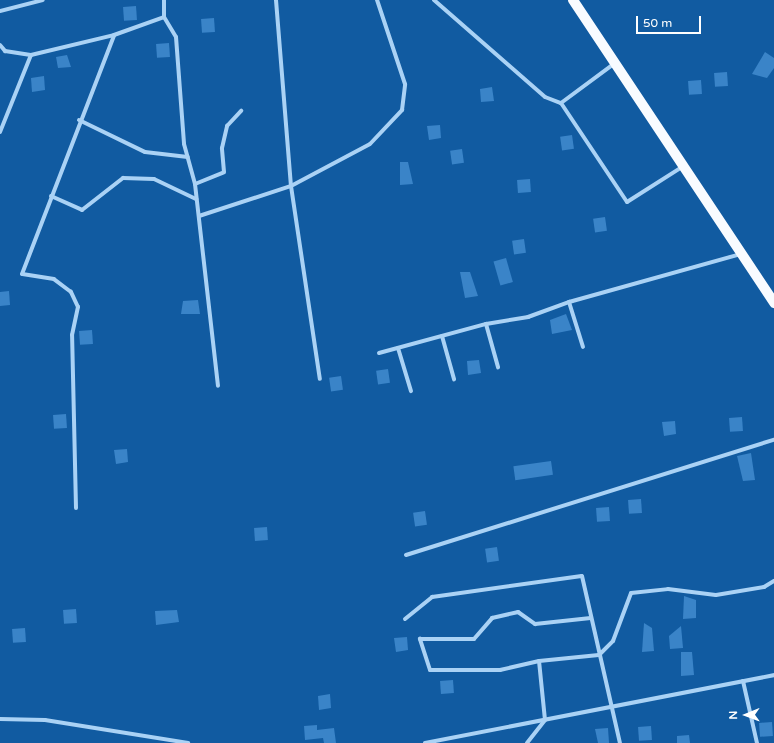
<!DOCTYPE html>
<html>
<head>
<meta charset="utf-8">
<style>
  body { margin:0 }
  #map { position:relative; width:774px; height:743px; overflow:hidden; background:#115ba1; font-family:"Varela Round",sans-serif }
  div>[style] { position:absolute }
  .building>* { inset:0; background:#3a84c8; transform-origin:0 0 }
  .street>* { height:4px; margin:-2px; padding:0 2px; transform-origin:2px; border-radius:2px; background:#aad2f5 }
  .primary>* { height:10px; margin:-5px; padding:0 5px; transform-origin:5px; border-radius:5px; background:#f8fbff }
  span { translate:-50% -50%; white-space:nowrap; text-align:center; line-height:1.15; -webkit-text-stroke:3px #115ba1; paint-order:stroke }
  .north { position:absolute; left:726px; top:695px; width:40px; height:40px; -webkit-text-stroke:3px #115ba1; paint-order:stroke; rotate:269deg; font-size:11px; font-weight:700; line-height:16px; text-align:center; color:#fff }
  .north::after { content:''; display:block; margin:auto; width:14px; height:18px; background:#fff; clip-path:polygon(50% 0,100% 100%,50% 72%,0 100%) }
  .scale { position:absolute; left:636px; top:16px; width:65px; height:18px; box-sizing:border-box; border:2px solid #fff; border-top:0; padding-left:5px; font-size:12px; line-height:14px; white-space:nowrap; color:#fff; -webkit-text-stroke:3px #115ba1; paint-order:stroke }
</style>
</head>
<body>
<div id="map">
  <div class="building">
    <div style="left:136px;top:6px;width:14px;height:13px;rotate:86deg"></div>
    <div style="left:214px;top:18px;width:14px;height:13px;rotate:86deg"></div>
    <div style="left:169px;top:43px;width:14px;height:13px;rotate:86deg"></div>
    <div style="clip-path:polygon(765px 52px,774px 58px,774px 68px,767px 78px,752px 74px)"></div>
    <div style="clip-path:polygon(67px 55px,71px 67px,58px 68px,56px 57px)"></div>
    <div style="left:727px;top:72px;width:14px;height:13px;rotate:86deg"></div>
    <div style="clip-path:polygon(44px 76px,45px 90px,32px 92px,31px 78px)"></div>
    <div style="left:701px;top:80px;width:14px;height:13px;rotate:86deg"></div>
    <div style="clip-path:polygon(492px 87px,494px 101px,481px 102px,480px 89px)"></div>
    <div style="clip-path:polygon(440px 125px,441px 138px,429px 140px,427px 126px)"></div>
    <div style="left:572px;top:135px;width:14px;height:12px;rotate:82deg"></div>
    <div style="left:462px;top:149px;width:14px;height:12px;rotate:82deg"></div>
    <div style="clip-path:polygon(400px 162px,408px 162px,413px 184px,400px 185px)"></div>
    <div style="left:530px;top:179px;width:13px;height:13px;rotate:86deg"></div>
    <div style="left:605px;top:217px;width:14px;height:12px;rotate:82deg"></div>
    <div style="left:524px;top:239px;width:14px;height:12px;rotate:82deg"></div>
    <div style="left:506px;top:258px;width:25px;height:13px;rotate:74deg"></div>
    <div style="clip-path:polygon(460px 272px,470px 272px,478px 296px,465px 298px)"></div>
    <div style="clip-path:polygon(9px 291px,10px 305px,0 306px,0 292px)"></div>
    <div style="clip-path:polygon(198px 300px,200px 314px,181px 314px,183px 301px)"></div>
    <div style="clip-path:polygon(566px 314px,572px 330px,552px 334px,550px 320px)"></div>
    <div style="left:92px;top:330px;width:14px;height:13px;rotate:86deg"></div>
    <div style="clip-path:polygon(479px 360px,481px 373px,468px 375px,467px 361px)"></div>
    <div style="left:388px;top:369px;width:14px;height:12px;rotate:82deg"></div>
    <div style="left:341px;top:376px;width:14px;height:12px;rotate:82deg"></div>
    <div style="left:66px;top:414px;width:14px;height:13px;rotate:86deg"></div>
    <div style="left:742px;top:417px;width:14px;height:13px;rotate:86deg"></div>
    <div style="clip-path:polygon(675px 421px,676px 434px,664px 436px,662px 422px)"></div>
    <div style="clip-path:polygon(127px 449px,128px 462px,116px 464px,114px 450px)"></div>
    <div style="clip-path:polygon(751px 453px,755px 480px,743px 481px,737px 456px)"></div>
    <div style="left:551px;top:461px;width:14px;height:38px;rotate:82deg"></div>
    <div style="left:641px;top:499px;width:14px;height:13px;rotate:86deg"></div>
    <div style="left:609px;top:507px;width:14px;height:13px;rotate:86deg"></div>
    <div style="left:425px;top:511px;width:14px;height:12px;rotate:82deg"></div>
    <div style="left:267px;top:527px;width:13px;height:13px;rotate:86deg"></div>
    <div style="left:497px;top:547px;width:14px;height:12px;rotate:82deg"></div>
    <div style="clip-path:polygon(684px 596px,696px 600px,696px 618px,683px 619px)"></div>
    <div style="left:76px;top:609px;width:14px;height:13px;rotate:86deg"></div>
    <div style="clip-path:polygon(177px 610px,179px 622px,156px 625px,155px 611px)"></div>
    <div style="clip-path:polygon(644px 623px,652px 628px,654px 651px,642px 652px)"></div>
    <div style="clip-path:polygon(681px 626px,683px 648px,670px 649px,669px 636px)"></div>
    <div style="left:25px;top:628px;width:14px;height:13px;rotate:86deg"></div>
    <div style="clip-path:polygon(407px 637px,408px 650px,396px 652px,394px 638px)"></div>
    <div style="clip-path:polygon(681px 652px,692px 652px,694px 675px,681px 676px)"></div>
    <div style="left:453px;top:680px;width:13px;height:13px;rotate:86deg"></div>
    <div style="clip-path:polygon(330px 694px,331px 708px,319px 710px,318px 696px)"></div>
    <div style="left:772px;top:722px;width:14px;height:13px;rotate:86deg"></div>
    <div style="clip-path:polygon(317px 725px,317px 730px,334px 728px,336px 743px,324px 743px,323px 738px,305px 740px,304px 726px)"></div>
    <div style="left:651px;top:726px;width:14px;height:13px;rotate:86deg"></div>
    <div style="clip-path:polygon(608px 728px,609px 743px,598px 743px,595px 729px)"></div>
    <div style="clip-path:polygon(689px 735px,690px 743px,677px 743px,677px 736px)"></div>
  </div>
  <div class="street">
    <div style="left:276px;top:0;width:187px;rotate:85.4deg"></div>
    <div style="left:291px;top:186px;width:195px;rotate:81.5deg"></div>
    <div style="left:434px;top:0;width:147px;rotate:41.1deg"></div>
    <div style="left:545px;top:97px;width:17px;rotate:21deg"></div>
    <div style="left:561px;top:103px;width:119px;rotate:56.3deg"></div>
    <div style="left:627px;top:202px;width:65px;rotate:-32.5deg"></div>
    <div style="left:0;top:11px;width:44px;rotate:-14.3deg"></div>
    <div style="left:164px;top:17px;width:23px;rotate:59deg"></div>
    <div style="left:176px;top:37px;width:107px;rotate:85.7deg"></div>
    <div style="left:184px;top:144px;width:41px;rotate:74.6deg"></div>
    <div style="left:195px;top:184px;width:203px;rotate:83.5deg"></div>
    <div style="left:0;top:45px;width:8px;rotate:50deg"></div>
    <div style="left:5px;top:51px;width:26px;rotate:9deg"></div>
    <div style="left:31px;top:55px;width:85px;rotate:-13.5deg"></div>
    <div style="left:114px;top:35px;width:53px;rotate:-19.8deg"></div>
    <div style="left:164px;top:17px;width:17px;rotate:-90deg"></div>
    <div style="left:561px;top:103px;width:67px;rotate:-36.5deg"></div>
    <div style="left:79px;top:120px;width:73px;rotate:25.9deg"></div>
    <div style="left:145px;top:152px;width:43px;rotate:6.6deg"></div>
    <div style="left:0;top:132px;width:83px;rotate:-68.1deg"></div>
    <div style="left:195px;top:184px;width:31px;rotate:-22deg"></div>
    <div style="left:224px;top:172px;width:24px;rotate:-95deg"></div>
    <div style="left:222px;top:148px;width:23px;rotate:-77deg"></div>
    <div style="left:227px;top:126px;width:21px;rotate:-47deg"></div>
    <div style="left:51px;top:196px;width:34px;rotate:24deg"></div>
    <div style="left:82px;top:210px;width:52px;rotate:-38deg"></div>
    <div style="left:123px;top:178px;width:31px;rotate:2deg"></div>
    <div style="left:154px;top:179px;width:47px;rotate:25.5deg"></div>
    <div style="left:199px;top:216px;width:97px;rotate:-18.1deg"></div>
    <div style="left:291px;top:186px;width:89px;rotate:-28deg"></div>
    <div style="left:370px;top:144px;width:47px;rotate:-46.7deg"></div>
    <div style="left:402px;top:110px;width:26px;rotate:-83deg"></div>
    <div style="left:405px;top:84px;width:89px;rotate:-108.4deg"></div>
    <div style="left:569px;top:302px;width:47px;rotate:72.7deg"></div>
    <div style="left:486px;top:324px;width:45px;rotate:74.4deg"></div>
    <div style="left:442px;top:336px;width:45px;rotate:74.4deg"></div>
    <div style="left:398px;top:348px;width:45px;rotate:73.2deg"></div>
    <div style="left:379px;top:353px;width:111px;rotate:-15.2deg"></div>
    <div style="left:486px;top:324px;width:43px;rotate:-9.5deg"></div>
    <div style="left:528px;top:317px;width:44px;rotate:-20.1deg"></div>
    <div style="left:569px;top:302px;width:179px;rotate:-15.6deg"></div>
    <div style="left:76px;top:508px;width:173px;rotate:-91.3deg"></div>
    <div style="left:72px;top:335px;width:29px;rotate:-78deg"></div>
    <div style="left:78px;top:307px;width:17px;rotate:-115deg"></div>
    <div style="left:71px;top:292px;width:21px;rotate:-143deg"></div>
    <div style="left:54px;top:279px;width:32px;rotate:-171deg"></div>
    <div style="left:22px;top:274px;width:256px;rotate:-68.9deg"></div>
    <div style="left:406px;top:555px;width:386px;rotate:-17.4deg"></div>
    <div style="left:405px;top:619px;width:35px;rotate:-39deg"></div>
    <div style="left:432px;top:597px;width:151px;rotate:-8deg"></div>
    <div style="left:582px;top:576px;width:171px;rotate:77.2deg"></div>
    <div style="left:539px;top:661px;width:60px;rotate:-5.7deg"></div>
    <div style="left:599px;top:655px;width:20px;rotate:-45deg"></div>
    <div style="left:613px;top:641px;width:51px;rotate:-69.4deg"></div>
    <div style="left:631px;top:593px;width:37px;rotate:-6deg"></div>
    <div style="left:668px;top:589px;width:48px;rotate:7.1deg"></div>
    <div style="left:716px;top:595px;width:49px;rotate:-9.5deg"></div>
    <div style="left:764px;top:587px;width:12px;rotate:-31deg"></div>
    <div style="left:743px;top:681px;width:64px;rotate:77.3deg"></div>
    <div style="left:0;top:719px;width:45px;rotate:1.3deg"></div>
    <div style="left:45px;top:720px;width:145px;rotate:9.1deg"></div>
    <div style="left:425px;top:743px;width:356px;rotate:-11deg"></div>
    <div style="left:527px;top:743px;width:29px;rotate:-52deg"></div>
    <div style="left:545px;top:720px;width:59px;rotate:-95.8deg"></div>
    <div style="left:539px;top:661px;width:40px;rotate:167deg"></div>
    <div style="left:500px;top:670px;width:70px;rotate:180deg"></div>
    <div style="left:430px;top:670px;width:33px;rotate:-108deg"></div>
    <div style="left:420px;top:639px;width:54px"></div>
    <div style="left:474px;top:639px;width:28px;rotate:-49deg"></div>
    <div style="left:492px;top:618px;width:27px;rotate:-13deg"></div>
    <div style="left:518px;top:612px;width:21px;rotate:35deg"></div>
    <div style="left:535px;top:624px;width:56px;rotate:-6.1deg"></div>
  </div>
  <div class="primary">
    <div style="left:573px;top:0;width:364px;rotate:56.4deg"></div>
  </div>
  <div class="north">N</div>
  <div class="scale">50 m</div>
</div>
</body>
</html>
